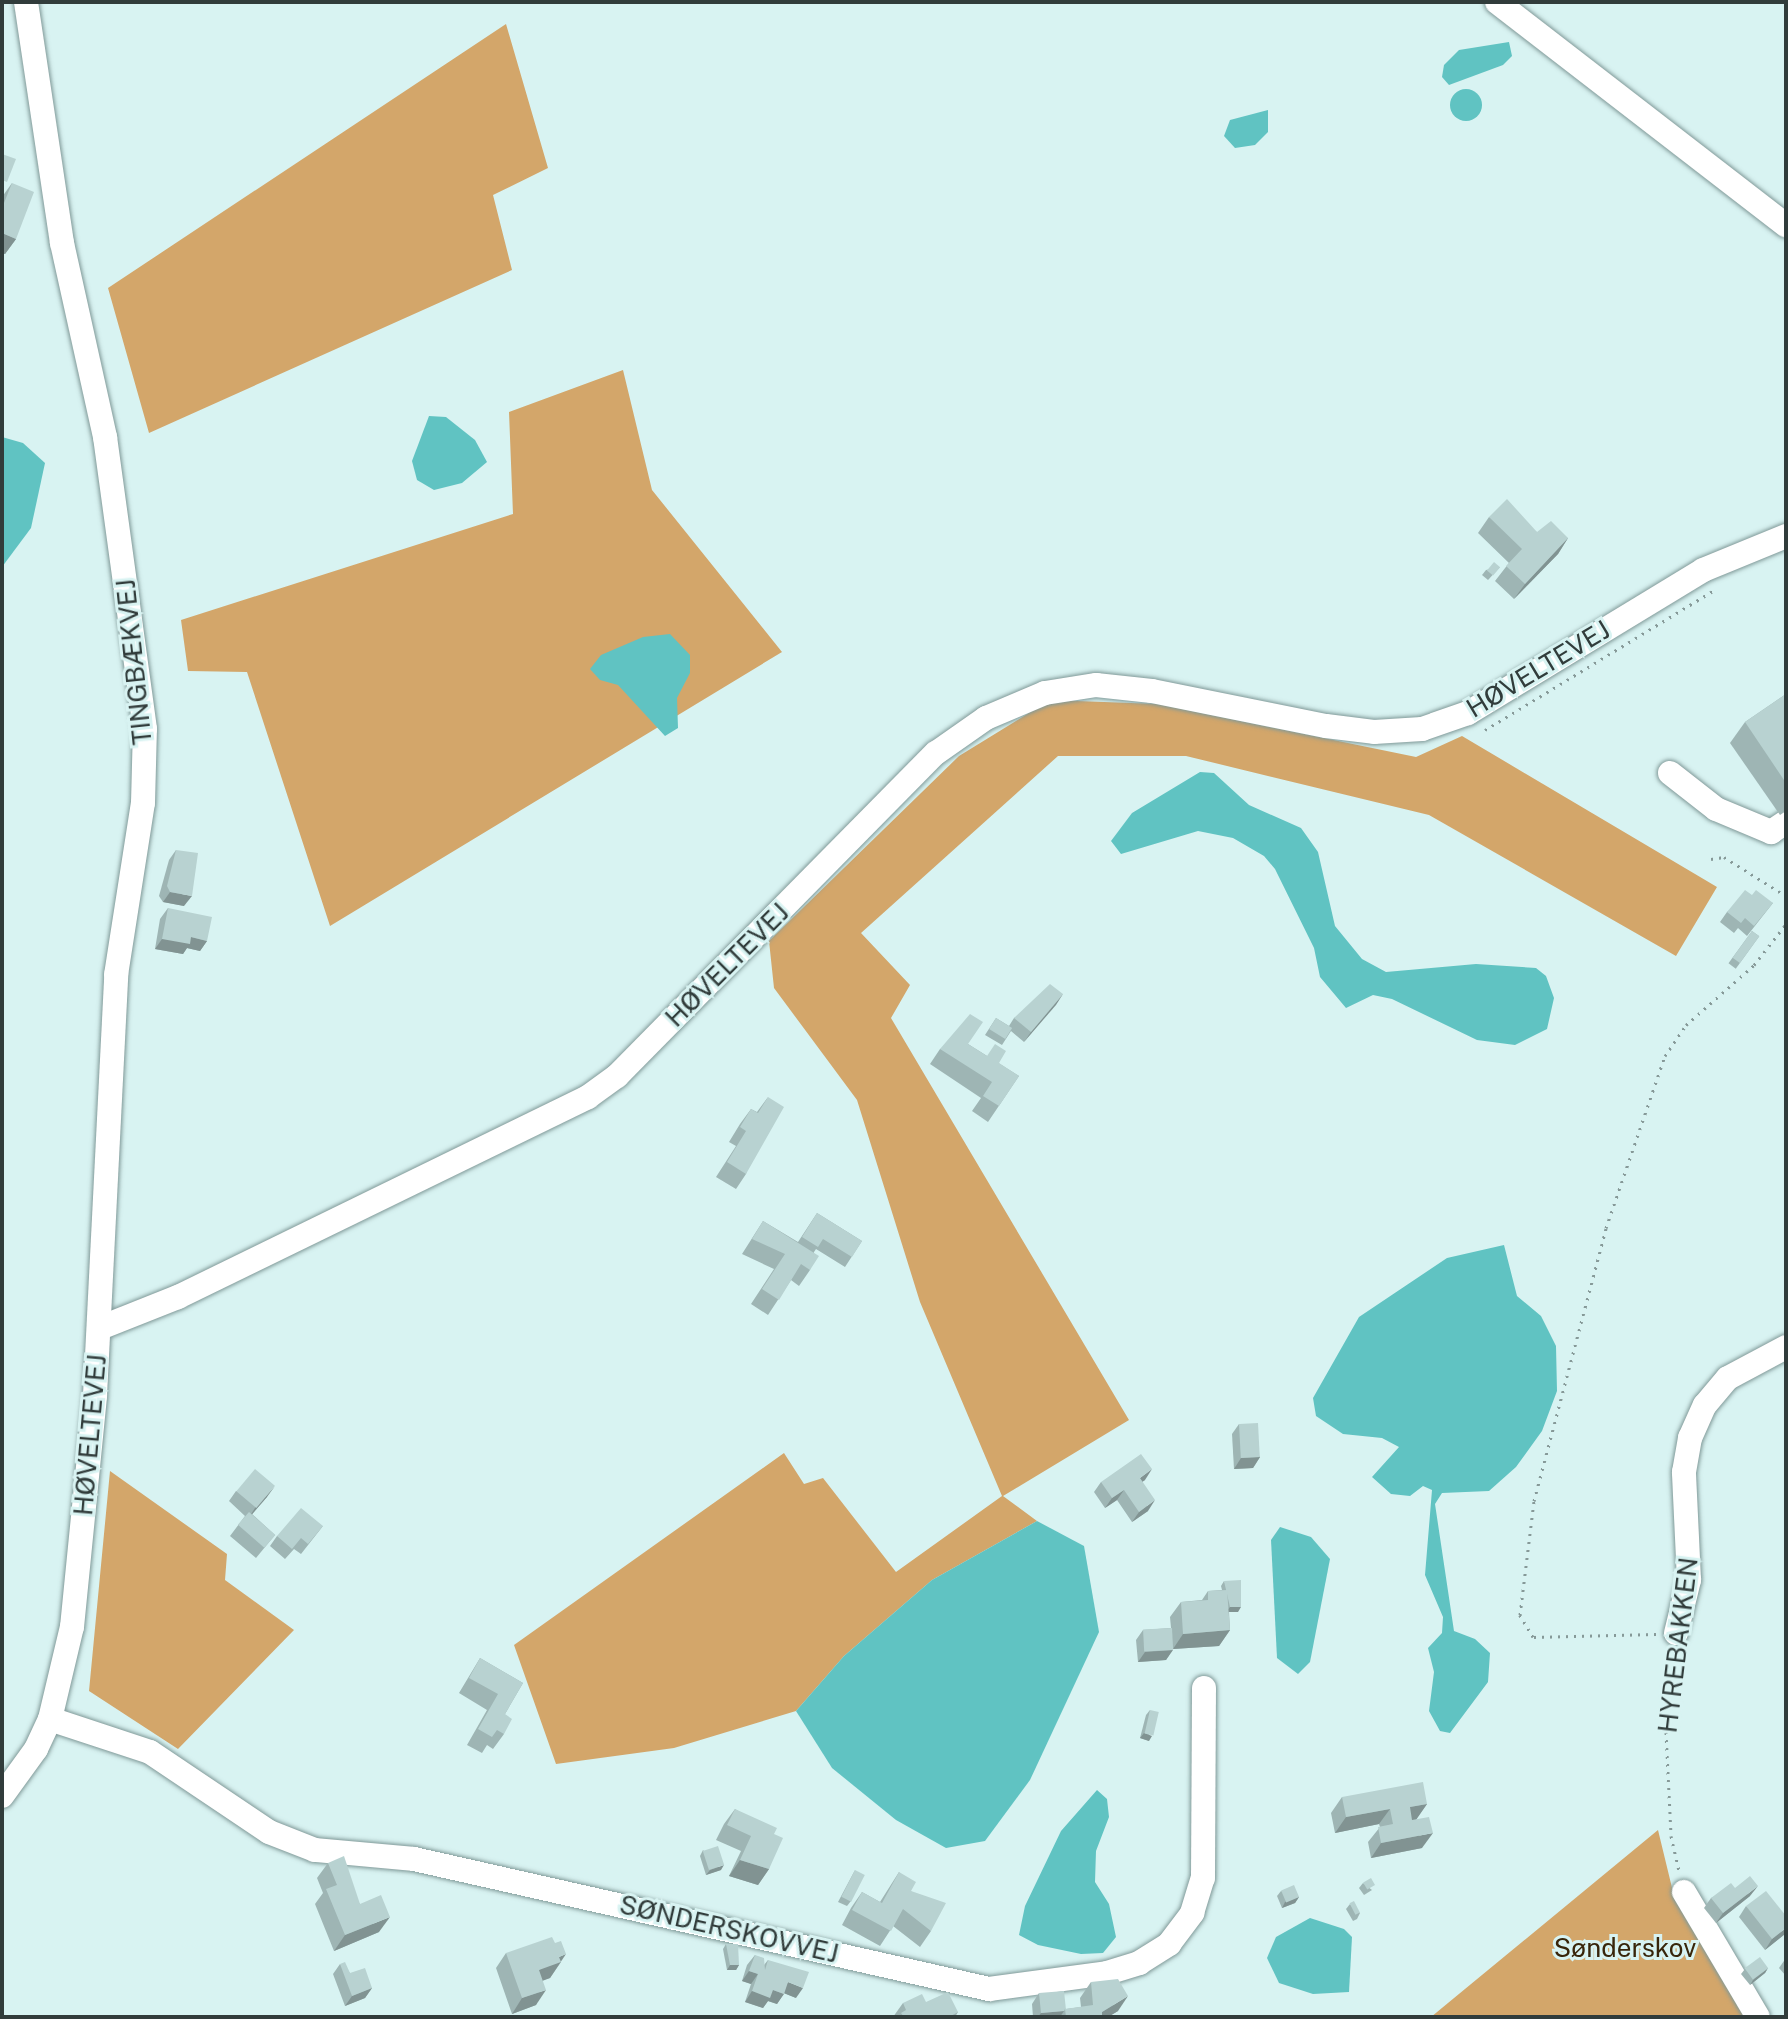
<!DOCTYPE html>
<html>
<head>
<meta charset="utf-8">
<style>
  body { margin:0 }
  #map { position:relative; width:1788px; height:2019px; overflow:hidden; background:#d8f3f2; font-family:"Public Sans",sans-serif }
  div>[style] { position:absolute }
  .forest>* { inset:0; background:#d3a66a }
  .water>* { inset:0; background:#60c3c2 }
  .round { border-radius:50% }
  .path>* { height:3px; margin-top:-1.5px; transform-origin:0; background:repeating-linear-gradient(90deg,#869998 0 2px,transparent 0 8px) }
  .roads { filter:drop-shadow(0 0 2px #809998) drop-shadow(0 0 2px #809998) }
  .minor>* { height:24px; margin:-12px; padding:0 12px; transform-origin:12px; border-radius:12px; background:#fff }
  .wall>* { inset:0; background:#9eb5b4; transform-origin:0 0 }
  .shaded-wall>* { inset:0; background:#819392 }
  .building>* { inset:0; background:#b8d2d1; transform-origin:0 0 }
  span { translate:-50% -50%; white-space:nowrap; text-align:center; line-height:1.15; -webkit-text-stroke:6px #d8f3f2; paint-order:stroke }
  .street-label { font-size:26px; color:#313c3b }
  .park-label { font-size:26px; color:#38250a }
  .frame { position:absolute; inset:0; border:4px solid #313c3b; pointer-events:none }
</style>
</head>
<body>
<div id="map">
  <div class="forest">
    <div style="clip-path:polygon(506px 24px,548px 168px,493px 195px,512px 270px,149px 433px,108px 288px)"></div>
    <div style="clip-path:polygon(623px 370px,652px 490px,782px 652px,330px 926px,247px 672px,188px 671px,181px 620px,513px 514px,509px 412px)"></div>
    <div style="clip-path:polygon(1050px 700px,1158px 704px,1416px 757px,1462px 736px,1717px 887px,1676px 956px,1429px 815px,1186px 756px,1058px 756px,861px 933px,910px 985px,891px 1018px,1129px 1420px,1003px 1496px,1037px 1521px,932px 1580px,844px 1656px,796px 1711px,674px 1748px,556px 1764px,514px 1645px,784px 1453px,804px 1484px,823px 1478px,896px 1572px,1002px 1496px,920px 1302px,857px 1100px,774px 988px,769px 941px,959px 756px)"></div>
    <div style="clip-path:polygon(110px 1471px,227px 1554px,225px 1580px,294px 1630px,178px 1749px,89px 1691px)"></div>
    <div style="clip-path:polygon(1658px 1830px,1674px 1896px,1760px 2017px,1431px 2017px)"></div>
  </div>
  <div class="water">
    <div style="clip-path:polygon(1509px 42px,1512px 56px,1503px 65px,1449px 85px,1442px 77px,1444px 65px,1459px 50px)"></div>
    <div class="round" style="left:1450px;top:89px;width:32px;height:32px"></div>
    <div style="clip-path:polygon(1268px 110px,1268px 132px,1255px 145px,1235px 148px,1224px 136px,1230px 120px)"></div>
    <div style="clip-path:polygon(429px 416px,446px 417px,475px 440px,487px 462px,462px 483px,434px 490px,417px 480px,412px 461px)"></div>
    <div style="clip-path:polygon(2px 437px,23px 443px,45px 463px,31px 528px,2px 567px)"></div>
    <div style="clip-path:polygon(670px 634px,690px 655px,690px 673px,677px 698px,678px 728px,665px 736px,618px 685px,600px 680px,590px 669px,601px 655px,643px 637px)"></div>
    <div style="clip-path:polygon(1200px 772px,1214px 773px,1249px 805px,1301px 828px,1318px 852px,1335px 926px,1362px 959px,1386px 972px,1476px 964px,1536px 968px,1546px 976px,1554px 998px,1547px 1029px,1515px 1045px,1477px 1040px,1392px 999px,1373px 995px,1346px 1008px,1320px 977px,1314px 948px,1275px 869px,1264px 856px,1233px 838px,1198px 831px,1121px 854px,1111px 841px,1132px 813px)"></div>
    <div style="clip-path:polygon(1504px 1245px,1517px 1296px,1541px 1316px,1556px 1346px,1557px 1391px,1542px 1431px,1516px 1467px,1489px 1491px,1442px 1493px,1435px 1504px,1454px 1631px,1475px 1639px,1490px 1653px,1488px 1682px,1450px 1733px,1440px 1731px,1429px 1711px,1434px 1672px,1428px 1648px,1442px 1633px,1443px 1617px,1425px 1575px,1432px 1490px,1423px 1486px,1410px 1496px,1391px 1494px,1372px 1477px,1399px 1447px,1382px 1438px,1343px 1434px,1316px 1416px,1313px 1398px,1359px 1317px,1447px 1258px)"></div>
    <div style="clip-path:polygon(1037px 1521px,1084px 1546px,1099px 1632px,1030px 1780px,985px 1841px,946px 1848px,896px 1820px,832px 1768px,796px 1711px,844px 1656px,932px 1580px)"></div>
    <div style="clip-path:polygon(1280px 1527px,1311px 1537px,1330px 1559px,1310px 1662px,1298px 1674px,1277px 1658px,1271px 1540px)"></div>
    <div style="clip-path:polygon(1097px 1790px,1107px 1799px,1109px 1817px,1096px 1851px,1095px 1882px,1109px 1904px,1116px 1937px,1103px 1953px,1081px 1954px,1038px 1945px,1019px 1935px,1025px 1906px,1061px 1831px)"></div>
    <div style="clip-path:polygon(1310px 1918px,1344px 1929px,1352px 1937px,1349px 1992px,1313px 1994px,1279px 1983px,1267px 1958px,1276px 1937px)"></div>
  </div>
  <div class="path">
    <div style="left:1485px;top:730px;width:267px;rotate:-31.4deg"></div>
    <div style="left:1711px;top:859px;width:13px;rotate:-9deg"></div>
    <div style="left:1724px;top:857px;width:73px;rotate:32.2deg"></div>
    <div style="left:1656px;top:1634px;width:123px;rotate:178.6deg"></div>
    <div style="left:1533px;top:1637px;width:26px;rotate:-121deg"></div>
    <div style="left:1520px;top:1615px;width:115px;rotate:-83deg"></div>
    <div style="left:1534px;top:1501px;width:282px;rotate:-75.2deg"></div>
    <div style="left:1606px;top:1228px;width:182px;rotate:-71.1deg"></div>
    <div style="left:1665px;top:1056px;width:37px;rotate:-56deg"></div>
    <div style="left:1686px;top:1025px;width:91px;rotate:-41.4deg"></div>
    <div style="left:1754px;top:965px;width:52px;rotate:-52deg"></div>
    <div style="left:1674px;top:1652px;width:80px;rotate:95.7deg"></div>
    <div style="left:1666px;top:1732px;width:104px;rotate:87.2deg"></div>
    <div style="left:1671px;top:1836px;width:36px;rotate:77deg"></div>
  </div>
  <div class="roads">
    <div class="minor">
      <div style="left:1497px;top:2px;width:365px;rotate:37.7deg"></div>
      <div style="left:1670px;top:773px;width:58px;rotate:38deg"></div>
      <div style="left:1716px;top:809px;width:60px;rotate:22.7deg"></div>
      <div style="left:1771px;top:832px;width:18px;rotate:-34deg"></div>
      <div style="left:100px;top:1328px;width:84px;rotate:-21.7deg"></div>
      <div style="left:178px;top:1297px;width:456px;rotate:-26deg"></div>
      <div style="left:588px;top:1097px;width:36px;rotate:-36deg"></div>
      <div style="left:617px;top:1076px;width:454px;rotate:-45.4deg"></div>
      <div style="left:936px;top:753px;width:61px;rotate:-35deg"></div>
      <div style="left:986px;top:718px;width:64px;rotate:-23deg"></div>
      <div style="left:1045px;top:693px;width:52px;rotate:-8.9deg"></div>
      <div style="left:1096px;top:685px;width:56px;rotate:6.1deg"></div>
      <div style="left:1152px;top:691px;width:177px;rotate:11.4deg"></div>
      <div style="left:1326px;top:726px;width:48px;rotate:7.1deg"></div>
      <div style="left:1374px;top:732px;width:48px;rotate:-3.6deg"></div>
      <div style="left:1422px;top:729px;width:49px;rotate:-19.2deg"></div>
      <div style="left:1468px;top:713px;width:275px;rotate:-31.3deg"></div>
      <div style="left:1703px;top:570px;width:90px;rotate:-22.3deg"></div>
      <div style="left:1676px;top:1633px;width:55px;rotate:-76.2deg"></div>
      <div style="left:1689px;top:1580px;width:108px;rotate:-92.7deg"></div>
      <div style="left:1684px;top:1472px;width:35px;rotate:-80deg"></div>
      <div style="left:1690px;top:1438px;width:36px;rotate:-66deg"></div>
      <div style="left:1705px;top:1405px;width:35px;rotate:-50deg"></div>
      <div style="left:1728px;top:1378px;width:66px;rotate:-28.1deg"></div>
      <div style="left:50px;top:1719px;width:105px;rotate:18.3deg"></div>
      <div style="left:150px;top:1752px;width:143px;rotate:33.9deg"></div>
      <div style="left:269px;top:1832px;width:49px;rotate:21.4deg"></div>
      <div style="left:315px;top:1850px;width:99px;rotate:5.2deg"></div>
      <div style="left:414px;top:1859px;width:590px;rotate:12.74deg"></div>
      <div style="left:989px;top:1989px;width:119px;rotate:-7.7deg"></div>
      <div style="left:1107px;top:1973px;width:34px;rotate:-17deg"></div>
      <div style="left:1139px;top:1963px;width:36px;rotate:-32deg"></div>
      <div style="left:1169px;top:1944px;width:39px;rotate:-53deg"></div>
      <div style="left:1192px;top:1913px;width:37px;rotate:-73deg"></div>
      <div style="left:1203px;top:1878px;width:190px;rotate:-89.7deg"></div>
      <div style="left:2px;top:1796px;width:58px;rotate:-54.1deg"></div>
      <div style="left:36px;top:1749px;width:33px;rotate:-65deg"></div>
      <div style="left:50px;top:1719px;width:95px;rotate:-76.6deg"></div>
      <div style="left:72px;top:1627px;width:233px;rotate:-84.3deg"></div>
      <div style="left:95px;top:1395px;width:421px;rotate:-87.1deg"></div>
      <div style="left:116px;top:975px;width:174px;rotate:-81.1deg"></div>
      <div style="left:143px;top:803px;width:74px;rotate:-88.5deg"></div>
      <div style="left:145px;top:729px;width:295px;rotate:-97.8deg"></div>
      <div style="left:105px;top:437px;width:199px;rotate:-102.5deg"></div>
      <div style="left:62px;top:243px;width:244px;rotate:-98.5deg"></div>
      <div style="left:1684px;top:1892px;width:145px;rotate:59.4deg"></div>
    </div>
  </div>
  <div class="wall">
    <div style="clip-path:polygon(12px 183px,16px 239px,5px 254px,2px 253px,2px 197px)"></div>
    <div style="clip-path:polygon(1489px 517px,1537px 532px,1568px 538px,1558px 554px,1514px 599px,1495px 581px,1509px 563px,1478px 533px)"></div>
    <div style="clip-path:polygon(1500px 567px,1488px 580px,1482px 575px,1486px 570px)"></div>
    <div style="clip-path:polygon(1786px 694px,1786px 811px,1780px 815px,1730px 743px,1745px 722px)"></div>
    <div style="clip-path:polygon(176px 850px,184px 906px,163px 902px,159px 896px,169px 860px)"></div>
    <div style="clip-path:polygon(1752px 895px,1773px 903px,1747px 936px,1738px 928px,1734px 933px,1720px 922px,1727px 912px)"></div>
    <div style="clip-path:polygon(168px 908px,207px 941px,200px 951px,187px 948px,183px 954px,155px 949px,160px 919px)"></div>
    <div style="left:1752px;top:931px;width:9px;height:40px;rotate:36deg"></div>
    <div style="clip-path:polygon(1063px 994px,1024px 1042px,1011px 1031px,1002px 1045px,985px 1035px,996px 1018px,1009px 1026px,1014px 1018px)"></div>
    <div style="clip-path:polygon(968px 1044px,1019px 1076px,988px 1122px,972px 1111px,981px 1098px,930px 1064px,940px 1049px)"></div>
    <div style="clip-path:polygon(768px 1097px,746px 1174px,736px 1189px,716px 1177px,736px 1146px,729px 1142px,740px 1124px,751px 1109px,757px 1112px)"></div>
    <div style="clip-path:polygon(817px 1213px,862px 1241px,845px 1267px,816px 1249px,814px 1252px,810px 1270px,799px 1286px,791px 1280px,768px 1315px,751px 1304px,774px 1269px,742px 1254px,763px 1221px,798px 1242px)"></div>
    <div style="clip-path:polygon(1239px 1424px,1260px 1457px,1253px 1468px,1234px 1469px,1232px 1434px)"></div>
    <div style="clip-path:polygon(1145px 1480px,1142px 1482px,1148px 1511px,1132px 1522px,1117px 1500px,1105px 1508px,1094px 1492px,1101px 1482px)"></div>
    <div style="clip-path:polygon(236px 1491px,267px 1497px,252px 1514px,275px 1535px,256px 1558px,230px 1536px,245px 1516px,229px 1501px)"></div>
    <div style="clip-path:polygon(323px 1526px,301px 1554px,294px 1549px,285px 1559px,270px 1546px,277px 1536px)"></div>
    <div style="clip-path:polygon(1224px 1581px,1238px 1612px,1229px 1612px,1230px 1630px,1219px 1646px,1173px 1649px,1166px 1660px,1138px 1662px,1136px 1640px,1143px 1630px,1171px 1628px,1170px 1617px,1181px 1602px,1202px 1600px,1208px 1591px,1222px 1590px,1221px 1586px)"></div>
    <div style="clip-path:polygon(480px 1658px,523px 1683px,505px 1714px,504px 1734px,493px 1749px,487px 1745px,482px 1753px,467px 1745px,487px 1710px,459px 1693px)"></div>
    <div style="clip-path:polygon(1150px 1710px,1149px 1741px,1140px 1738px,1146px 1715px)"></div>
    <div style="clip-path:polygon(1342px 1797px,1427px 1804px,1416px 1819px,1422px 1848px,1371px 1858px,1368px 1842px,1380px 1827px,1379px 1824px,1335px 1833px,1331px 1813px)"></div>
    <div style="clip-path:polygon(735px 1809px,774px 1834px,769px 1869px,758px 1885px,729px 1876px,741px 1851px,716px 1840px,724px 1824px)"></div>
    <div style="clip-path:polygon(703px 1850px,721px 1870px,706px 1875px,700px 1856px)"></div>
    <div style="clip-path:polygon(328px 1863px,360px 1904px,379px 1932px,334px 1951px,315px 1904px,323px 1893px,317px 1878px)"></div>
    <div style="clip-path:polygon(855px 1870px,851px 1901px,847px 1906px,838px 1902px)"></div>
    <div style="clip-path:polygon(899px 1872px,911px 1891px,931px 1931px,920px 1947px,893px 1926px,880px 1946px,842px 1925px,851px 1908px,862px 1892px,880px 1902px)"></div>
    <div style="clip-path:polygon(1363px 1883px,1372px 1890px,1364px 1895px,1359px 1888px)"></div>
    <div style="clip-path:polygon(1735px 1888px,1750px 1896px,1716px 1923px,1704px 1908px,1711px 1898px)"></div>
    <div style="clip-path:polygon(1281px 1891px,1299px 1897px,1295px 1903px,1282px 1908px,1277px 1896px)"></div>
    <div style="clip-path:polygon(1350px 1904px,1360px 1913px,1357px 1919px,1353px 1921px,1346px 1909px)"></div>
    <div style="clip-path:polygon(1746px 1906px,1785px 1934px,1765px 1950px,1739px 1917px)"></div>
    <div style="clip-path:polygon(726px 1944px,739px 1965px,736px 1970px,727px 1970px,723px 1949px)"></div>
    <div style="clip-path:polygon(506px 1953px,561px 1962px,550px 1978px,543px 1980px,536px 2005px,512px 2014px,496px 1968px)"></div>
    <div style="clip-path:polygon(755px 1955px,764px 1965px,768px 1960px,796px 1998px,784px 1993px,777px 2004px,768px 2001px,763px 2008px,745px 2002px,751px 1984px,742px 1981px,747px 1965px)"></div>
    <div style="clip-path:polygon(1786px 1958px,1786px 1976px,1779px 1968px)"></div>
    <div style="clip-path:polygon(340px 1964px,350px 1973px,372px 1988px,365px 1998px,345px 2006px,333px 1974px)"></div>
    <div style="clip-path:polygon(1768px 1968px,1765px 1973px,1750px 1985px,1741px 1974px,1745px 1969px)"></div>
    <div style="clip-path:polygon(1091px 1982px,1118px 2011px,1108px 2017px,1033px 2017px,1032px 2004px,1039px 1993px,1066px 2009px,1081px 2007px,1080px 1998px)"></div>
    <div style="clip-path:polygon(926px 2002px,958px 2012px,955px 2017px,893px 2017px,903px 2003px)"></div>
  </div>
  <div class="shaded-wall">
    <div style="clip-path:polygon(2px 233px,16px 239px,5px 254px,2px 253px)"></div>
    <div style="clip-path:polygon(1568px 538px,1558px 554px,1514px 599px,1525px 584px)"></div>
    <div style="clip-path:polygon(170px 892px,192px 896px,184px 906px,163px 902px)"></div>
    <div style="clip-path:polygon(191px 937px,207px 941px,200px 951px,187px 948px,183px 954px,155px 949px,162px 939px)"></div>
    <div style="clip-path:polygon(1063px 994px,1056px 1005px,1024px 1042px,1031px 1032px)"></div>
    <div style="clip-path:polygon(1260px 1457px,1253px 1468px,1234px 1469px,1241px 1458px)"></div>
    <div style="clip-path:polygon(1152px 1469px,1145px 1480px,1133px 1488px,1140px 1478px)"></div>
    <div style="clip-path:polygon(275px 1486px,267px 1497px,248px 1519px,255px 1508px)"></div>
    <div style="clip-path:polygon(1124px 1490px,1117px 1500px,1105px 1508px,1112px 1498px)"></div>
    <div style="clip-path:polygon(1155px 1500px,1148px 1511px,1132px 1522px,1139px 1512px)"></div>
    <div style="clip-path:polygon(1230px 1607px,1241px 1607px,1238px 1612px,1226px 1612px)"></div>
    <div style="clip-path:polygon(1230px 1630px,1219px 1646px,1173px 1649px,1183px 1634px)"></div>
    <div style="clip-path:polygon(1173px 1650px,1166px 1660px,1138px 1662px,1145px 1652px)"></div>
    <div style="clip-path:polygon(1144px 1733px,1152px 1736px,1149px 1741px,1140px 1738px)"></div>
    <div style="clip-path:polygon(1427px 1804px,1416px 1820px,1399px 1823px,1410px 1807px)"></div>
    <div style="clip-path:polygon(1390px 1809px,1379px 1824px,1335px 1833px,1346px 1817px)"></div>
    <div style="clip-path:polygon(1433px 1833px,1422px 1848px,1371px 1858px,1381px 1843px)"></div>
    <div style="clip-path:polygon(740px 1860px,769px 1869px,758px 1885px,729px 1876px)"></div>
    <div style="clip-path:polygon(724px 1865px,721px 1870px,706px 1875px,710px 1870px)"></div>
    <div style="clip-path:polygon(1758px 1886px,1750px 1896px,1716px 1923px,1723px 1913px)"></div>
    <div style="clip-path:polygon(1299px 1897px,1295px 1903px,1282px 1908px,1285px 1902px)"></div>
    <div style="clip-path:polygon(390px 1917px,379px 1932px,334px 1951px,345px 1935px)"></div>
    <div style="clip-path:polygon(1786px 1928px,1785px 1934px,1765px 1950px,1772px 1939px)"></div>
    <div style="clip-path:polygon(566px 1954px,550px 1978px,529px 1986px,539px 1970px,559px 1957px)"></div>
    <div style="clip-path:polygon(730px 1965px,739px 1965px,736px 1970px,727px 1970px)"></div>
    <div style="clip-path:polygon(1768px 1968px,1765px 1973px,1750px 1985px,1753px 1980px)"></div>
    <div style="clip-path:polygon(749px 1971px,758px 1974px,751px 1984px,742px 1981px)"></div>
    <div style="clip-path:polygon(788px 1982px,803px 1988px,796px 1998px,781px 1992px)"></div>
    <div style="clip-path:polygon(372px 1988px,365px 1998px,345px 2006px,352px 1996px)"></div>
    <div style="clip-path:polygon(546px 1990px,536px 2005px,512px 2014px,522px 1998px)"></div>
    <div style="clip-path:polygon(773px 1990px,784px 1994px,777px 2004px,768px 2001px,763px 2008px,745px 2002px,752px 1991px)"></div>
    <div style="clip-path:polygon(1128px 1996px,1118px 2011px,1108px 2017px,1098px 2017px,1102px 2012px)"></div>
    <div style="clip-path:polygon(1064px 2011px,1060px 2017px,1038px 2017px,1041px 2013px)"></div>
  </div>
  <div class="building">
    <div style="clip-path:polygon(2px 154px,16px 159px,7px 182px,2px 180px)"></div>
    <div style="clip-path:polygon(12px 183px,34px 192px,16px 239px,2px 233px,2px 208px)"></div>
    <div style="clip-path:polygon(1507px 499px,1537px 532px,1551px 521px,1568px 538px,1525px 584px,1506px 566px,1522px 549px,1489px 517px)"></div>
    <div style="left:1494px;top:562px;width:8px;height:11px;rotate:40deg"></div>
    <div style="clip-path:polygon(1786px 694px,1786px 783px,1745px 722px)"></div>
    <div style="clip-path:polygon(176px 850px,198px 853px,192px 896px,170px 892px,167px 886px)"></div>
    <div style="clip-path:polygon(1745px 890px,1752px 895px,1756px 890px,1773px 903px,1754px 926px,1745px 918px,1741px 923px,1727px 912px)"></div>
    <div style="clip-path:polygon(168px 908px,212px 917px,207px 941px,191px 937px,190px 944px,162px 939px)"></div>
    <div style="left:1752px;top:931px;width:9px;height:33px;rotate:36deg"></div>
    <div style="clip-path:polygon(1050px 984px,1063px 994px,1031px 1032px,1014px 1018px)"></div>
    <div style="clip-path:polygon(970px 1014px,983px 1022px,968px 1044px,987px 1056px,995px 1044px,1006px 1051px,999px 1063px,1019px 1076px,999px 1106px,983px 1096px,992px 1082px,940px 1049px)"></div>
    <div style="left:996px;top:1018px;width:19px;height:13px;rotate:32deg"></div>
    <div style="clip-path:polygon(768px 1097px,784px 1107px,746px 1174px,727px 1162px,746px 1131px,740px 1127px,751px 1109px,758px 1113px)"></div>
    <div style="clip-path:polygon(817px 1213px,862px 1241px,852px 1257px,823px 1239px,818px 1247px,802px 1237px)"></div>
    <div style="clip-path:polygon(763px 1221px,819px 1256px,810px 1270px,801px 1264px,779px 1300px,762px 1289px,785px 1254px,752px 1239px)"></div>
    <div style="left:1258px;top:1423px;width:34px;height:19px;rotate:87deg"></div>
    <div style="clip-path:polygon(1141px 1454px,1152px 1469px,1140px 1478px,1155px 1500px,1139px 1512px,1124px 1490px,1112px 1498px,1101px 1482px)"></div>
    <div style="left:255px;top:1469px;width:26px;height:29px;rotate:40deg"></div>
    <div style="clip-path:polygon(301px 1508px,323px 1526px,308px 1544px,301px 1538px,292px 1549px,277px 1536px)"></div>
    <div style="left:249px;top:1512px;width:35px;height:17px;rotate:41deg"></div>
    <div style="clip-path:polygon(1241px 1580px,1241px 1607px,1230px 1607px,1224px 1581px)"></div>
    <div style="clip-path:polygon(1227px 1590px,1230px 1630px,1183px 1634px,1181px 1602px,1208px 1600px,1208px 1591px)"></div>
    <div style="left:1172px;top:1628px;width:22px;height:29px;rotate:87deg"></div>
    <div style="clip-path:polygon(480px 1658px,523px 1683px,505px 1714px,512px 1719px,504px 1734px,497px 1730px,492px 1737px,478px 1729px,498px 1694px,469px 1678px)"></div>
    <div style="left:1150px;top:1710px;width:9px;height:24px;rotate:13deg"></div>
    <div style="clip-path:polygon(1423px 1782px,1427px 1804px,1410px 1807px,1412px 1820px,1429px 1817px,1433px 1833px,1381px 1843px,1378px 1827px,1393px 1824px,1390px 1809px,1346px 1817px,1342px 1797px)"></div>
    <div style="clip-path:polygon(735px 1809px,777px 1828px,774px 1834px,783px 1838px,769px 1869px,740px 1860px,751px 1836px,727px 1825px)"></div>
    <div style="left:718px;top:1846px;width:20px;height:16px;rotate:72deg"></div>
    <div style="clip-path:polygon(344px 1856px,360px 1904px,381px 1895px,390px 1917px,345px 1935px,326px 1889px,337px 1885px,328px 1863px)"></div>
    <div style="left:855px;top:1870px;width:11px;height:30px;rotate:27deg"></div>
    <div style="clip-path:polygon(899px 1872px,916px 1882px,911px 1891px,946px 1903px,931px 1931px,903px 1909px,891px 1931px,852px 1910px,862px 1892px,882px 1903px)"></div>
    <div style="clip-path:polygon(1750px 1876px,1758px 1886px,1723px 1913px,1711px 1898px,1731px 1883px,1735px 1888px)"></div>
    <div style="left:1371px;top:1878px;width:8px;height:9px;rotate:60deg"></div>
    <div style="left:1294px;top:1885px;width:13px;height:14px;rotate:67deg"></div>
    <div style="clip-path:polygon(1766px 1891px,1786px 1916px,1786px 1928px,1772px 1939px,1746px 1906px)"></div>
    <div style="left:1354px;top:1901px;width:13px;height:5px;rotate:63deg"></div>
    <div style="clip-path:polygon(552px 1937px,555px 1943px,561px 1941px,566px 1954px,559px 1957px,561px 1962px,539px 1970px,546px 1990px,522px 1998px,506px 1953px)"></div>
    <div style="clip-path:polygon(726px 1944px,738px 1944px,739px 1965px,730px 1965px)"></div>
    <div style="clip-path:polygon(755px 1955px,764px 1958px,765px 1970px,768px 1960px,809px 1972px,803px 1988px,788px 1982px,784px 1994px,773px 1990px,770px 1998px,752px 1991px,758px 1974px,749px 1971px)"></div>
    <div style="left:1760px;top:1957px;width:14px;height:19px;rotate:54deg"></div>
    <div style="clip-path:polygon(345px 1962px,350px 1973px,365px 1968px,372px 1988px,352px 1996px,340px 1964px)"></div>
    <div style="clip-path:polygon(1118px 1979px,1128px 1996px,1102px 2012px,1102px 2017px,1066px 2017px,1065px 2009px,1093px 2005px,1091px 1982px)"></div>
    <div style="clip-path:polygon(1064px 1991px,1066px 2010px,1065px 2009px,1064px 2011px,1041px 2013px,1039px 1993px)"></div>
    <div style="clip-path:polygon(948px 1992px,958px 2012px,949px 2017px,904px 2017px,901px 2013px,906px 2010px,903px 2003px,922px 1994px,926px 2002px)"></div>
  </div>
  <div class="street-label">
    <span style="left:134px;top:662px;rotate:-96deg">TINGBÆKVEJ</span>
    <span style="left:1538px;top:669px;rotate:-31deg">HØVELTEVEJ</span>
    <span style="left:727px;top:965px;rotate:-45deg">HØVELTEVEJ</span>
    <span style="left:90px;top:1435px;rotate:-85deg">HØVELTEVEJ</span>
    <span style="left:1678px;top:1645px;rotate:-83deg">HYREBAKKEN</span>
    <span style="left:729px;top:1929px;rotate:13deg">SØNDERSKOVVEJ</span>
  </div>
  <div class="park-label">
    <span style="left:1625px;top:1948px">Sønderskov</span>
  </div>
  <div class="frame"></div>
</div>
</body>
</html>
